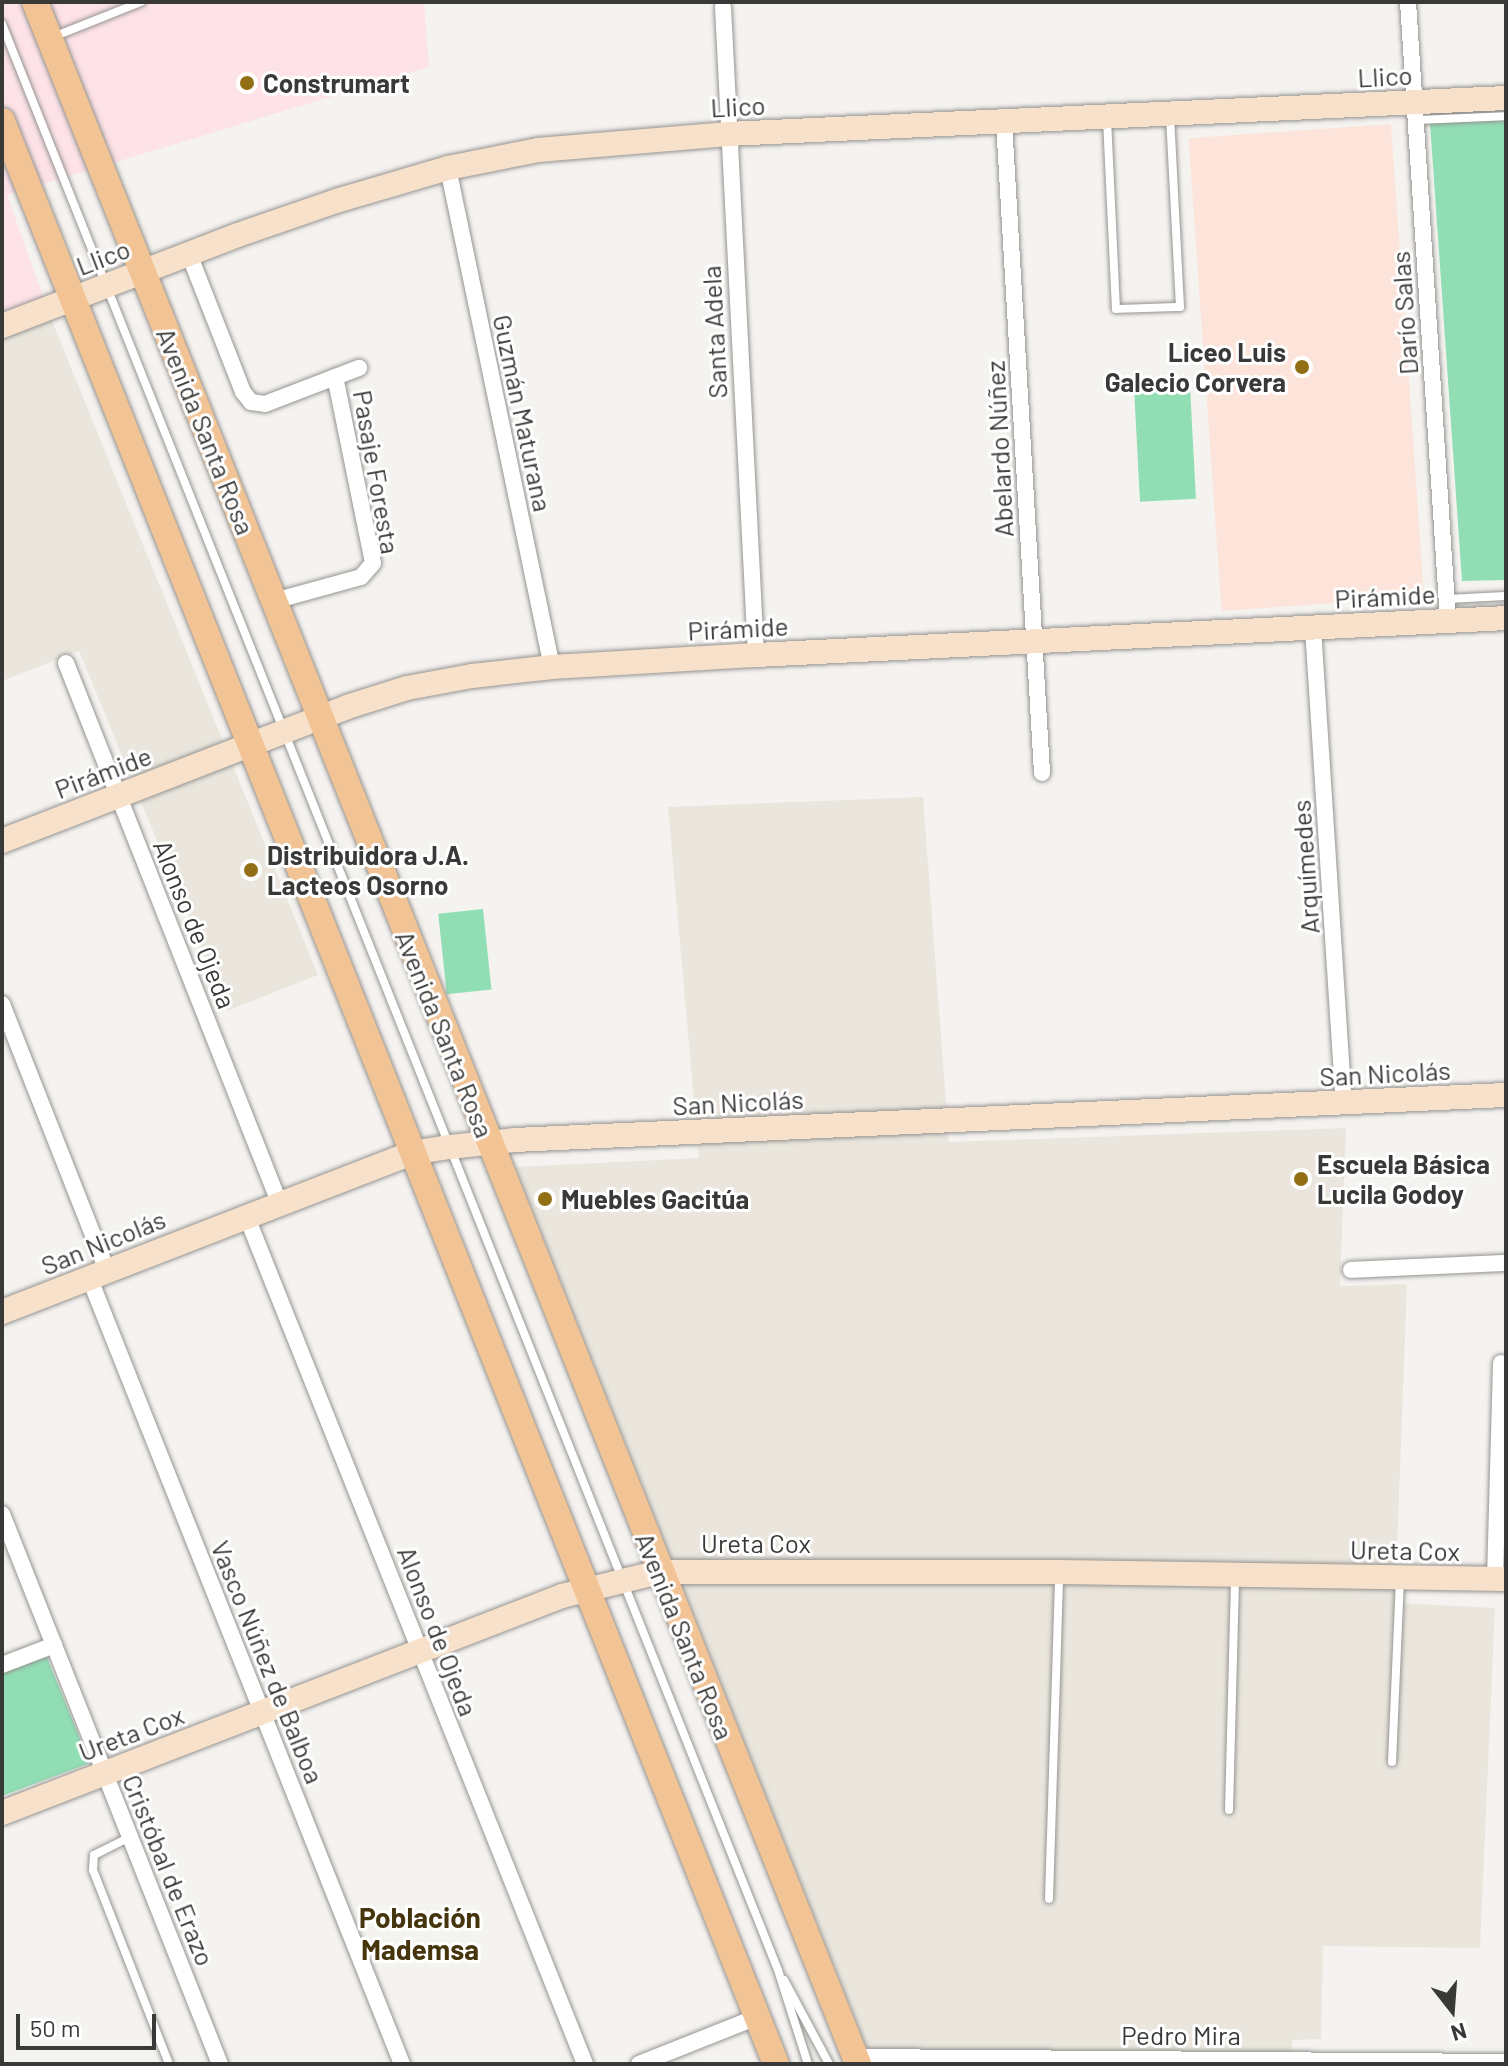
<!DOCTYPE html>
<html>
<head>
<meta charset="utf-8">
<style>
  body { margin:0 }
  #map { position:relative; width:1508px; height:2066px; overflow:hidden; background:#f5f3f0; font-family:Barlow,sans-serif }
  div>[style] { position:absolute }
  .commercial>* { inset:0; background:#fde2e7 }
  .built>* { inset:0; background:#eae6dd }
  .education>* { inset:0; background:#fce4da; transform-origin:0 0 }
  .green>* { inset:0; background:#91deb5; transform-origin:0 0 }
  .roads { filter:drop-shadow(0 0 2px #959491) drop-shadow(0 0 2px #959491) }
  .lane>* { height:8px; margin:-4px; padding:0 4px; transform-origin:4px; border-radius:4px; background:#fff }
  .street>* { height:16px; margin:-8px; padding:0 8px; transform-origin:8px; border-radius:8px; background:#fff }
  .secondary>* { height:24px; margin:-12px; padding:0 12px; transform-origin:12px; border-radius:12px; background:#f8e1ca }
  .primary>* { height:26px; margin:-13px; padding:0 13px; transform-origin:13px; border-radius:13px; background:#f1c395 }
  .dots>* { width:22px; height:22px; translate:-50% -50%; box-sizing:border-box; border:4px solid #fff; border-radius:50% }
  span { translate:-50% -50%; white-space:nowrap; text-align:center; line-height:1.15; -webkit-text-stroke:6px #fff; paint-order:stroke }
  .street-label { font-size:26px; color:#393938 }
  .poi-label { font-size:26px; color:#393938; font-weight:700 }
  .left { translate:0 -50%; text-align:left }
  .right { translate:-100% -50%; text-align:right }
  .neighbourhood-label { font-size:28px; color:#45340c; font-weight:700 }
  .frame { position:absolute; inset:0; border:4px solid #393938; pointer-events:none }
  .north { position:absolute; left:1412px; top:1970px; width:80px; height:80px; -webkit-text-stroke:6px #fff; paint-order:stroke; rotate:163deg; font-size:22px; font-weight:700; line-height:32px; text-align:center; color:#393938 }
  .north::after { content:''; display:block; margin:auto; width:28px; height:36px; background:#393938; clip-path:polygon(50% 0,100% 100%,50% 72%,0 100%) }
  .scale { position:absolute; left:16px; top:2014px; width:140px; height:36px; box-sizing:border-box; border:4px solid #393938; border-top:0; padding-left:10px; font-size:24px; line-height:28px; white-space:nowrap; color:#393938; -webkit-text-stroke:6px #fff; paint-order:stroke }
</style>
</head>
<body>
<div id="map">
  <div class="commercial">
    <div style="clip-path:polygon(2px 2px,424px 2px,429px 67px,7px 195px,50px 316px,2px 336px)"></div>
  </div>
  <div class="built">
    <div style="clip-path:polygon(50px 316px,318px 975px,227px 1011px,79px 651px,2px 681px,2px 336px)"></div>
    <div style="clip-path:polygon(923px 797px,949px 1142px,1346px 1128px,1340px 1286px,1407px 1284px,1395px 1603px,1495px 1608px,1480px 1948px,1323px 1946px,1321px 2039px,1292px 2040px,1291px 2064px,874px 2064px,516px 1167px,699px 1158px,668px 807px)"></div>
  </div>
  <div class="education">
    <div style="left:1391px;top:124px;width:474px;height:203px;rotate:86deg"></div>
  </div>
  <div class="green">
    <div style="clip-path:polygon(1506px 119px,1506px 580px,1462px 581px,1430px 123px)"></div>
    <div style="left:1190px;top:386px;width:113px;height:56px;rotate:87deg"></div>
    <div style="left:483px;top:909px;width:81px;height:45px;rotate:84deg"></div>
    <div style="clip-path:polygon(46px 1655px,90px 1763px,2px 1796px,2px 1672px)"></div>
  </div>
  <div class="roads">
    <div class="lane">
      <div style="left:2px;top:24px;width:2095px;rotate:68.26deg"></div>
      <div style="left:778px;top:1970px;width:99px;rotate:72.3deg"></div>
      <div style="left:53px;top:37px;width:95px;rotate:-21.7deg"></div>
      <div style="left:1107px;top:119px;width:190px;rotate:87.3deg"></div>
      <div style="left:1116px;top:309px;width:64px;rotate:-1.8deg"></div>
      <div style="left:1180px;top:307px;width:192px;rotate:-93deg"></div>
      <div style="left:1416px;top:120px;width:90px;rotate:-2.5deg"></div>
      <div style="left:1447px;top:599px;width:59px;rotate:-2.9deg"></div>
      <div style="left:1392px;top:1762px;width:183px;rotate:-87.5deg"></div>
      <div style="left:1229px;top:1810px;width:234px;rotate:-88.5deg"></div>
      <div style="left:130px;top:1837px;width:40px;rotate:153.4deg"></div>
      <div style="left:94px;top:1855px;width:15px;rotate:94deg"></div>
      <div style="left:93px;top:1870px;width:208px;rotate:68.6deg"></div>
      <div style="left:1049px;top:1899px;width:326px;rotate:-88.2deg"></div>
      <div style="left:784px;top:1980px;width:95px;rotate:61.8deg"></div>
    </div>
    <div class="street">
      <div style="left:1408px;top:2px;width:620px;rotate:86.3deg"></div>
      <div style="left:723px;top:7px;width:649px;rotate:87.08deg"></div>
      <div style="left:1004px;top:122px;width:652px;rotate:86.66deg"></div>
      <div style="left:448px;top:168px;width:510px;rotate:78.23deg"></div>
      <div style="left:189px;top:254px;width:148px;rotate:68.6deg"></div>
      <div style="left:243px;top:392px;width:13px;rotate:51deg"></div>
      <div style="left:251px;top:402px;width:14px;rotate:8deg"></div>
      <div style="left:265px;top:404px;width:101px;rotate:-21deg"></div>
      <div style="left:274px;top:601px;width:90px;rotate:-15.4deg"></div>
      <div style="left:361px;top:577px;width:18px;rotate:-49deg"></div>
      <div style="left:373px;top:563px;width:190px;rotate:-101.5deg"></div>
      <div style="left:1313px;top:628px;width:476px;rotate:86.3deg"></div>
      <div style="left:66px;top:663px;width:580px;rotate:68.44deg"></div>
      <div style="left:2px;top:1004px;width:286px;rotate:68.5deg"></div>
      <div style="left:246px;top:1215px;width:914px;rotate:68.23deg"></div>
      <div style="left:1351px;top:1270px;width:155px;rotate:-2.6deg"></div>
      <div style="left:89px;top:1277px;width:847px;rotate:68.31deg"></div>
      <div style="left:2px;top:1514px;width:592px;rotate:68.38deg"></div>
      <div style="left:1495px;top:1579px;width:216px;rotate:-88.4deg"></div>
      <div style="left:2px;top:1665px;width:56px;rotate:-21deg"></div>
      <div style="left:855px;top:2057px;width:651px;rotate:0.44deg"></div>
      <div style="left:639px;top:2064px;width:127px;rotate:-21.7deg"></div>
    </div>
    <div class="secondary">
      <div style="left:2px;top:326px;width:253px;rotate:-21.1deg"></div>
      <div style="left:238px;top:235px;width:104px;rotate:-19.1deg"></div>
      <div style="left:336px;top:201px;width:117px;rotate:-16.4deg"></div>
      <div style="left:448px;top:168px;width:92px;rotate:-11.3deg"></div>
      <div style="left:538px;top:150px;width:191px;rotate:-4.8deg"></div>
      <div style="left:728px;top:134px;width:779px;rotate:-2.65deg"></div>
      <div style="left:2px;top:841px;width:370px;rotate:-21.2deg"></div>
      <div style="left:347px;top:707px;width:63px;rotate:-17.6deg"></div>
      <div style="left:407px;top:688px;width:66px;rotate:-10.5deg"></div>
      <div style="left:472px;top:676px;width:81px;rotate:-6.4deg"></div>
      <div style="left:552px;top:667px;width:204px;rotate:-3.4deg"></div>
      <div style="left:756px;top:655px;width:751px;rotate:-2.82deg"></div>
      <div style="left:2px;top:1312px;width:439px;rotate:-21.2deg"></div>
      <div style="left:411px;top:1153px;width:39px;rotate:-9deg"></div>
      <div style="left:450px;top:1147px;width:64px;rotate:-6.2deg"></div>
      <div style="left:514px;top:1140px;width:993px;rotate:-2.6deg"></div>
      <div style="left:2px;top:1813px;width:601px;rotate:-21.18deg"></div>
      <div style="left:562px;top:1596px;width:100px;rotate:-13.9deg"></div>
      <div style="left:659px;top:1572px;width:400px"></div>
      <div style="left:1059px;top:1572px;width:447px;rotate:0.9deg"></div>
    </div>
    <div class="primary">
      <div style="left:35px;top:2px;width:2220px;rotate:68.24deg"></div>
      <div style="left:2px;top:121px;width:2091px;rotate:68.28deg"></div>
    </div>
  </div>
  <div class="dots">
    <div style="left:247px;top:83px;background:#926e15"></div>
    <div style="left:1302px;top:367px;background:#926e15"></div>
    <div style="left:251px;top:870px;background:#926e15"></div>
    <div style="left:1301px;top:1179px;background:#926e15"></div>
    <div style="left:545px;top:1199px;background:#926e15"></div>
  </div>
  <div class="street-label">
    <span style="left:1385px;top:76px;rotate:-3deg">Llico</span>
    <span style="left:738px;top:106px;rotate:-3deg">Llico</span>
    <span style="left:103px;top:257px;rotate:-21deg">Llico</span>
    <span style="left:1404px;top:313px;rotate:-94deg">Darío Salas</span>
    <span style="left:714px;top:332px;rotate:-93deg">Santa Adela</span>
    <span style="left:523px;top:413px;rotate:78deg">Guzmán Maturana</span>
    <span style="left:206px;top:431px;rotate:68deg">Avenida Santa Rosa</span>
    <span style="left:999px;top:449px;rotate:-93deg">Abelardo Núñez</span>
    <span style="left:377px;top:472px;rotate:80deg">Pasaje Foresta</span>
    <span style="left:1385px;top:596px;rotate:-3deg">Pirámide</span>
    <span style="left:738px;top:628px;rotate:-3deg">Pirámide</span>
    <span style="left:103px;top:772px;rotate:-21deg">Pirámide</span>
    <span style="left:1305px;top:867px;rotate:-94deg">Arquímedes</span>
    <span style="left:195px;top:924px;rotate:68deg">Alonso de Ojeda</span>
    <span style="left:445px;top:1034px;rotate:68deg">Avenida Santa Rosa</span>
    <span style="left:1385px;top:1073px;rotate:-3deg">San Nicolás</span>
    <span style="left:738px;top:1102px;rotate:-3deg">San Nicolás</span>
    <span style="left:103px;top:1242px;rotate:-22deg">San Nicolás</span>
    <span style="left:756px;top:1543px">Ureta Cox</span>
    <span style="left:1405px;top:1550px;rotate:1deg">Ureta Cox</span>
    <span style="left:438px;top:1631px;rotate:69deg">Alonso de Ojeda</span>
    <span style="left:685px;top:1636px;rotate:68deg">Avenida Santa Rosa</span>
    <span style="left:268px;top:1662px;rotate:68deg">Vasco Núñez de Balboa</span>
    <span style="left:131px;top:1733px;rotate:-21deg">Ureta Cox</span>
    <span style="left:169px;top:1870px;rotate:68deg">Cristóbal de Erazo</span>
    <span style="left:1181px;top:2035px">Pedro Mira</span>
  </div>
  <div class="poi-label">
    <span class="left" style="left:263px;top:83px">Construmart</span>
    <span class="right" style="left:1286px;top:367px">Liceo Luis<br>Galecio Corvera</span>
    <span class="left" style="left:267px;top:870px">Distribuidora J.A.<br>Lacteos Osorno</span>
    <span class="left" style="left:1317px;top:1179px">Escuela Básica<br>Lucila Godoy</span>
    <span class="left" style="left:561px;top:1199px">Muebles Gacitúa</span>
  </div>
  <div class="neighbourhood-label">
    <span style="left:420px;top:1933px">Población<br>Mademsa</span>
  </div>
  <div class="frame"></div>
  <div class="north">N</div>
  <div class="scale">50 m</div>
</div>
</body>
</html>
